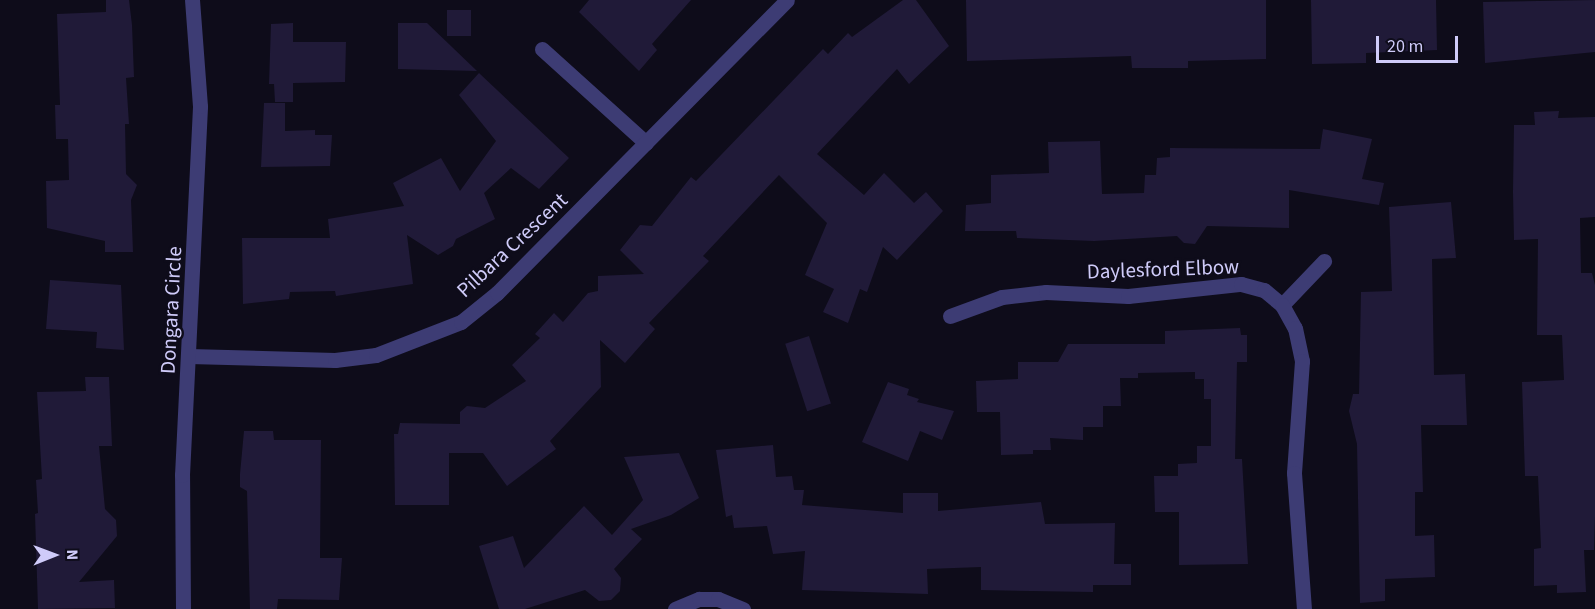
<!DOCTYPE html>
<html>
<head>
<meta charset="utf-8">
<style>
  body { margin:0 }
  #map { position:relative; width:1595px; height:609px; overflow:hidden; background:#0e0c1a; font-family:"Source Sans 3",sans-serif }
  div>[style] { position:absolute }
  .building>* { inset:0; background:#201a38; transform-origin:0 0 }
  .minor>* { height:15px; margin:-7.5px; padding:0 7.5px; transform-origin:7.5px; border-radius:7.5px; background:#3d3c74 }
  span { translate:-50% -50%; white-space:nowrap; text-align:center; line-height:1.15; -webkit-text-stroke:5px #0e0c1a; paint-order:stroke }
  .street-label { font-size:21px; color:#cfcbf9 }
  .north { position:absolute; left:24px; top:525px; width:60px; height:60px; -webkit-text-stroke:4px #0e0c1a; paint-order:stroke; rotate:89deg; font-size:16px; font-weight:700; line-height:24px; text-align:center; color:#cfcbf9 }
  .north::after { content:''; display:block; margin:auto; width:21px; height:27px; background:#cfcbf9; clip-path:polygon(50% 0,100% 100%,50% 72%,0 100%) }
  .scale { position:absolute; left:1376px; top:36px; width:82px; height:27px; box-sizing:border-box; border:3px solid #cfcbf9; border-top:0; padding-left:8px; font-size:18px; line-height:21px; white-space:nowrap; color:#cfcbf9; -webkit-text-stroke:4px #0e0c1a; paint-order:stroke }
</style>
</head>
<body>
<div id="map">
  <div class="building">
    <div style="clip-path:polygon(106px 0,129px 0,132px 25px,134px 77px,126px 78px,129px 124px,125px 124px,126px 174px,137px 185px,131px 200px,133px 252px,105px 252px,105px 241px,47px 228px,46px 181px,69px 180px,68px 139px,56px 139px,55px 105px,60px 105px,57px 14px,106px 12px)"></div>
    <div style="clip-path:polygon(589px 0,691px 0,652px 44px,657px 50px,639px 71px,579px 12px)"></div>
    <div style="clip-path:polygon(903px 0,916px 0,949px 46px,909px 84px,897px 69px,817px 154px,864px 195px,884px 173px,914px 203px,926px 192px,943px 211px,897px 260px,883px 247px,867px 292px,860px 289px,848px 323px,823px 312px,834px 289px,805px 275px,827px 223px,779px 175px,703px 256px,709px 261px,649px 323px,655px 329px,625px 363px,600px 340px,601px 387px,550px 441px,556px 449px,507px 486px,483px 453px,449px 453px,449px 505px,395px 505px,394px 434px,398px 434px,400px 423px,460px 424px,460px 412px,467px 406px,485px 408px,526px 381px,512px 365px,540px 338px,535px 334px,554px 313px,563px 322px,588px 293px,598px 291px,598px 276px,644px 274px,620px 250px,640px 225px,652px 226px,691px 177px,696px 181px,823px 49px,828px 54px,848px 33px,852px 37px)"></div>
    <div style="clip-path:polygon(966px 0,1266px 0,1266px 59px,1188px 61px,1188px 68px,1132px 68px,1131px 56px,967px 61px)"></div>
    <div style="clip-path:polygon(1311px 0,1436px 0,1437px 50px,1366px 53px,1366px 63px,1312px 64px)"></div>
    <div style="clip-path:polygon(1595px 0,1595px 52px,1485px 63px,1483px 2px)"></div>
    <div style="left:447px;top:10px;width:24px;height:26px"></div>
    <div style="clip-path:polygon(293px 23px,293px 42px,346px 42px,345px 82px,293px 83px,293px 102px,275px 102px,274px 84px,269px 84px,271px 24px)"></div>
    <div style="clip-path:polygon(398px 23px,427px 23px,477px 71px,398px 69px)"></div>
    <div style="clip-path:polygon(479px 73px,569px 158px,539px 189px,511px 168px,484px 193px,495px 219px,456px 239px,453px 246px,438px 255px,407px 235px,413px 284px,336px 296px,335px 291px,290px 292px,289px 299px,243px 304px,242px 238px,330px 238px,328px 219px,404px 206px,393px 183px,441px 158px,460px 191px,496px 141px,459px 95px)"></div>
    <div style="clip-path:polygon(264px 103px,285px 103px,285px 131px,315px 130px,315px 135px,332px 135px,330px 166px,261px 167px)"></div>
    <div style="clip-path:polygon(1559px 111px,1558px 118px,1595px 117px,1595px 217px,1580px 218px,1581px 273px,1592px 273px,1595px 285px,1595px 516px,1594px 550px,1584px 550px,1586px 592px,1557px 593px,1557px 585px,1534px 586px,1534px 549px,1541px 548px,1538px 476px,1525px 476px,1522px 382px,1564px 380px,1562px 335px,1537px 335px,1538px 239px,1514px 240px,1513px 192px,1514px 125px,1535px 125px,1534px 112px)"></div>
    <div style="clip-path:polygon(1323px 129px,1372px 139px,1362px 179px,1384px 183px,1379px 205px,1289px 190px,1289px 228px,1207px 226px,1195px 244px,1184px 243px,1177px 236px,1094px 241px,1017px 238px,1016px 231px,965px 231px,966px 205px,991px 203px,991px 175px,1049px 173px,1048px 142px,1100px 141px,1102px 194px,1144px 193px,1145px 175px,1156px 175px,1157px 158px,1170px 157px,1170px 148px,1320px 149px)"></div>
    <div style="clip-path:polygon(1451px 202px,1456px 258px,1432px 259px,1434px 375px,1465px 374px,1467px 425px,1421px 425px,1423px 492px,1415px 492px,1415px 536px,1434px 535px,1435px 577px,1385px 579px,1385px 601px,1360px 603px,1357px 444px,1349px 411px,1353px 394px,1359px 394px,1361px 292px,1392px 291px,1389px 207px)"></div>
    <div style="clip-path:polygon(50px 280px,121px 285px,124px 350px,96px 348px,97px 332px,46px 329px)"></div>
    <div style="clip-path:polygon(1240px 328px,1241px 335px,1247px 335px,1247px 362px,1237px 362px,1235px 459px,1242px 459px,1248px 564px,1179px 565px,1179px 512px,1155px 512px,1154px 476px,1178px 476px,1178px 464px,1197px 463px,1197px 446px,1211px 446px,1211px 399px,1204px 399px,1204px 379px,1195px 379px,1195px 372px,1138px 373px,1138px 378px,1120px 378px,1121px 406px,1103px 406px,1103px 427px,1083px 427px,1083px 440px,1050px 438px,1051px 450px,1033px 450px,1033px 454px,1001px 455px,1000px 412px,977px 412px,976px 381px,1018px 379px,1018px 362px,1058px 362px,1068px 344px,1165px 344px,1165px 331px)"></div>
    <div style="left:809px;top:336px;width:71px;height:25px;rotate:72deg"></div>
    <div style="clip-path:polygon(85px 377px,109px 377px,112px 446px,99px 446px,105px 509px,116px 520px,117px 536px,79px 582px,114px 580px,115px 608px,38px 609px,35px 514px,38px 513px,36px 480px,42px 479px,37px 392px,86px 391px)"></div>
    <div style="clip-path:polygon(888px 382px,909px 389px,907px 395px,919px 399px,917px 402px,954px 411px,942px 440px,920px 431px,908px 461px,862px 442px)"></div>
    <div style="clip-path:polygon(244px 431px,273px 431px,274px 440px,321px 440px,320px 558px,342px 558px,339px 600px,278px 599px,277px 609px,250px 609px,247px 491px,240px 487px,240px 474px)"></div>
    <div style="clip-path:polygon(773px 445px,776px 477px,792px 476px,794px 490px,804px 490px,802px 505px,903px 513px,903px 493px,938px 493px,938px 511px,1041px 502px,1045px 524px,1115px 523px,1114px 564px,1131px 564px,1131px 585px,1093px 585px,1093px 592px,981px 590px,981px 567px,927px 569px,928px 594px,802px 590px,805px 551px,773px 554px,767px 526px,734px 528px,732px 515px,726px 517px,716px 450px)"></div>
    <div style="clip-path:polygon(679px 453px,699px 498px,671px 515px,631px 529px,642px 539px,614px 569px,621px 578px,620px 591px,611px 600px,599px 601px,585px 590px,525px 609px,499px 609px,479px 546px,513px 536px,524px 568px,584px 506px,612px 535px,643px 500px,624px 457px)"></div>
  </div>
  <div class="minor">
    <div style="left:542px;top:49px;width:140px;rotate:42.1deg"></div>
    <div style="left:1282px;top:305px;width:61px;rotate:-46.3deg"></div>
    <div style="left:950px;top:316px;width:55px;rotate:-20.1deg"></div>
    <div style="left:1002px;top:297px;width:44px;rotate:-6.5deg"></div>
    <div style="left:1046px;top:292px;width:82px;rotate:2.8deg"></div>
    <div style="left:1128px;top:296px;width:114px;rotate:-6.1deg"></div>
    <div style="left:1241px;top:284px;width:24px;rotate:15deg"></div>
    <div style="left:1264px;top:290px;width:23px;rotate:40deg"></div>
    <div style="left:1282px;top:305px;width:26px;rotate:61deg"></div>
    <div style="left:1295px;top:328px;width:34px;rotate:78deg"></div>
    <div style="left:1302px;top:361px;width:112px;rotate:94.1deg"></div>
    <div style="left:1294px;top:473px;width:136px;rotate:85.8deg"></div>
    <div style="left:189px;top:356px;width:146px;rotate:1.6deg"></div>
    <div style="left:335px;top:360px;width:41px;rotate:-7deg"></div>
    <div style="left:376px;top:355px;width:91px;rotate:-21.2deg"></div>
    <div style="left:461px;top:322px;width:46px;rotate:-38.9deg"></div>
    <div style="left:497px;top:293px;width:412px;rotate:-45.3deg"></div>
    <div style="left:183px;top:609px;width:134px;rotate:-90.4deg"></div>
    <div style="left:182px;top:475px;width:369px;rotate:-87.2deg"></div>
    <div style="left:200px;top:106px;width:106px;rotate:-94.3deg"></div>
    <div style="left:675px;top:609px;width:26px;rotate:-23deg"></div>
    <div style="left:699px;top:599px;width:19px"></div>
    <div style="left:718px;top:599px;width:27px;rotate:22deg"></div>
  </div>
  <div class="street-label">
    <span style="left:512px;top:245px;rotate:-43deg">Pilbara Crescent</span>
    <span style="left:1163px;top:269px;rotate:-2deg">Daylesford Elbow</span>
    <span style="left:171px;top:310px;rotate:-87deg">Dongara Circle</span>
  </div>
  <div class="north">N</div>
  <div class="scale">20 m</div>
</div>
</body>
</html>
